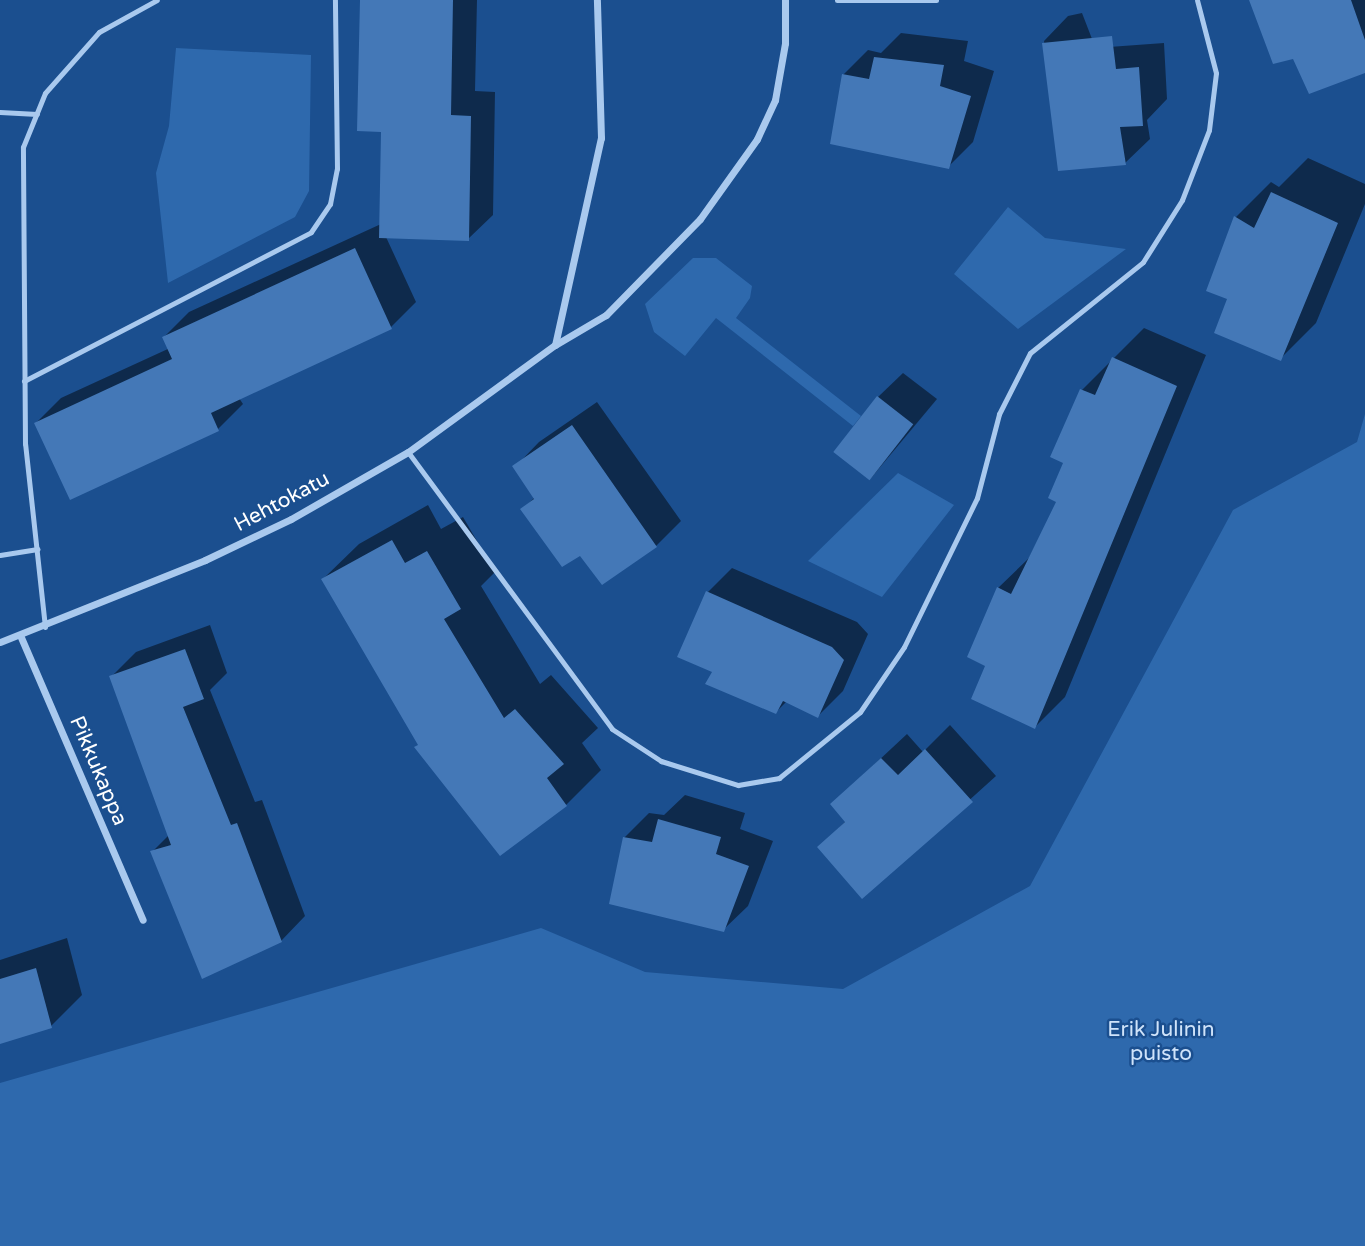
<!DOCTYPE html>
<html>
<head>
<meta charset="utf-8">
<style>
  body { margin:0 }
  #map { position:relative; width:1365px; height:1246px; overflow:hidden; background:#1b4f8f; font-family:"Varela Round",sans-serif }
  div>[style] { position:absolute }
  .green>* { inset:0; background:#2e69ad }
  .shadow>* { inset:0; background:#0007 }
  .building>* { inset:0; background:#4478b7; transform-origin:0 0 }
  .lane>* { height:5px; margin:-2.5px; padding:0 2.5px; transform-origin:2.5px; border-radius:2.5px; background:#a9c9ee }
  .street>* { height:7px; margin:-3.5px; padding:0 3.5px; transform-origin:3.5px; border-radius:3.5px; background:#a9c9ee }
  span { translate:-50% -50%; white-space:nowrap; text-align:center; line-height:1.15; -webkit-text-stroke:5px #1b4f8f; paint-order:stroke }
  .street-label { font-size:21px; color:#fff }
  .park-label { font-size:21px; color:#cfe3fa }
</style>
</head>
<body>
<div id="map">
  <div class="green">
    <div style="clip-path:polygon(176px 48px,311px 55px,309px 191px,295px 217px,168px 283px,156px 173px,169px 126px)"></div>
    <div style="clip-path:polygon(1008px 207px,1045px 238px,1126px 249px,1018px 329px,954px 274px)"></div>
    <div style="clip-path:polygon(693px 258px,716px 258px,752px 286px,750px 298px,736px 318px,861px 416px,853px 426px,716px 318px,685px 356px,654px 332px,645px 304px)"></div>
    <div style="clip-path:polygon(1365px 414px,1365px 1246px,0 1246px,0 1083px,541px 928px,645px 972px,843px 989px,1030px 886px,1233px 510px,1357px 442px)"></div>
    <div style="clip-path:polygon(898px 473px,954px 505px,882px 597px,808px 561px)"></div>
  </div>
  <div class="shadow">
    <div style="clip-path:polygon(361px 0,477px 0,475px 91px,495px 92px,493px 215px,468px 239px,386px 237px,416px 302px,391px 327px,239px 398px,243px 404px,218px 429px,36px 423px,61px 398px,170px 348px,164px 337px,189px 312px,381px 224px,383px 130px)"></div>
    <div style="clip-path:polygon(1251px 0,1365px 0,1365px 72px,1294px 57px)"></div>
    <div style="clip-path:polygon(1082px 13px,1099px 57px,1109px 47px,1164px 43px,1167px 99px,1147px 120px,1150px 139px,1125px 163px,1060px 169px,1044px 41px,1068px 16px)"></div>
    <div style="clip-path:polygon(901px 33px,968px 41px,964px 61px,994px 71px,973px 142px,948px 167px,843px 75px,868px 50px,881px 53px)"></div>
    <div style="clip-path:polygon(1308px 158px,1365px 184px,1365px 204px,1316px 323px,1280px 359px,1230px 298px,1236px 217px,1271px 182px,1279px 187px)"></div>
    <div style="clip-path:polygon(1144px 328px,1206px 355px,1065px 697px,1035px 727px,987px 665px,998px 588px,1029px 558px,1058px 501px,1082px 390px)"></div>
    <div style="clip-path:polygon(903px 373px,937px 399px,871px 478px,878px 397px)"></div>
    <div style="clip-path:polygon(597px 402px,681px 521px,656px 546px,581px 554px,523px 509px,535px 497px,515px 467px,539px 442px)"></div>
    <div style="clip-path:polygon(428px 505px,441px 529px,463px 517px,495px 572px,481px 586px,540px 684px,551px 675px,598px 728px,582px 743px,601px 770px,566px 805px,419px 745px,323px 579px,359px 544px)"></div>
    <div style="clip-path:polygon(732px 568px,857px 622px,868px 634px,843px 691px,818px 716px,787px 701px,776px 712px,714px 671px,708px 592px)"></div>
    <div style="clip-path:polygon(210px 625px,227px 673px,210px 690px,255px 802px,262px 800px,305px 916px,281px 941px,152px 852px,169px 835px,111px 677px,136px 652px)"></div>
    <div style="clip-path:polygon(950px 725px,996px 776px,862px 897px,819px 847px,846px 821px,832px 804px,907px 734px,923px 752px)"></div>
    <div style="clip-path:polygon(685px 795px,745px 813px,740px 829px,773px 841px,748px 906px,723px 930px,624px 838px,649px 813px,664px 815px)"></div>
    <div style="clip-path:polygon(67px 938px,82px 995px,51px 1026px,0 1042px,0 960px)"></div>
  </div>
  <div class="building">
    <div style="clip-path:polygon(360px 0,453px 0,451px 115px,471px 116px,469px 241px,379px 238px,381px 132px,357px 131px)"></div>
    <div style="clip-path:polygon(1249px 0,1351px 0,1365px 40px,1365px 73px,1309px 94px,1293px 59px,1273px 64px)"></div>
    <div style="clip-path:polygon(1112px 36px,1116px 69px,1139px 67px,1143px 126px,1120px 127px,1126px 165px,1058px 171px,1042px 43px)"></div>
    <div style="clip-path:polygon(874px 57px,944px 65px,940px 86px,971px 96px,949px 169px,830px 144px,842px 74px,869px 79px)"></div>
    <div style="clip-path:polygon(1271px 192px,1338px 223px,1281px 361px,1214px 333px,1227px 299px,1206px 291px,1234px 216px,1254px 228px)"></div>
    <div style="clip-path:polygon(355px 248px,392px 329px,211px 413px,219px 431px,70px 500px,34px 423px,172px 359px,162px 337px)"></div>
    <div style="clip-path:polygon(1112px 357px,1177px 386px,1035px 729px,971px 699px,985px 666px,967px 657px,997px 587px,1011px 594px,1056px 502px,1048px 498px,1063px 463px,1050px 457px,1080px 389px,1095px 395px)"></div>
    <div style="left:877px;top:396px;width:46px;height:71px;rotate:38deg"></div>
    <div style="clip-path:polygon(572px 425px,657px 547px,602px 585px,580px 556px,562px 567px,520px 509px,534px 499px,512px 466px)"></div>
    <div style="clip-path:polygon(392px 540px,405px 563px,427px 551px,461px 609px,444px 619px,504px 718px,515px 709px,564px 764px,547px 778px,567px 806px,500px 856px,414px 747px,418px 745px,321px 579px)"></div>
    <div style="clip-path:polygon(706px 591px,832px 647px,844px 660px,818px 718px,783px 701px,776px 714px,705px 684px,712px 672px,677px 657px)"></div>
    <div style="clip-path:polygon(185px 649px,204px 699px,183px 707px,231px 825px,237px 823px,282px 942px,202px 979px,150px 851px,171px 845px,109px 676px)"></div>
    <div style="clip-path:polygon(925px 749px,973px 802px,862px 899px,817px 847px,845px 822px,830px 804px,881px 758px,898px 775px)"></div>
    <div style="clip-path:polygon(658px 819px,721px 837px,716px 854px,749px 866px,724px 932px,609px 904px,623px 837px,652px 842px)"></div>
    <div style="clip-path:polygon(36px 968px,52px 1028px,0 1044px,0 979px)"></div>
  </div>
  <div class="lane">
    <div style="left:837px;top:0;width:99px"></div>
    <div style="left:0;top:112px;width:37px;rotate:3deg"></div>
    <div style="left:24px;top:381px;width:323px;rotate:-27.4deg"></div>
    <div style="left:311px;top:232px;width:34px;rotate:-56deg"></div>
    <div style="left:330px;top:204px;width:36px;rotate:-79deg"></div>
    <div style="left:337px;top:169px;width:169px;rotate:-90.7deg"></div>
    <div style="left:408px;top:452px;width:344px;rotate:53.6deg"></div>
    <div style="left:612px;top:729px;width:59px;rotate:33.1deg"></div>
    <div style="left:661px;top:761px;width:81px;rotate:17.3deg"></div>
    <div style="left:738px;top:785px;width:42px;rotate:-9.7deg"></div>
    <div style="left:779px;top:778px;width:104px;rotate:-39.2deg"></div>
    <div style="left:860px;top:712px;width:78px;rotate:-55.9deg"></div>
    <div style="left:904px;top:647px;width:166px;rotate:-63.9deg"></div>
    <div style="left:977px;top:498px;width:87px;rotate:-75.3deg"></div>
    <div style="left:999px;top:414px;width:68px;rotate:-63.1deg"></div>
    <div style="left:1030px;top:353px;width:145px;rotate:-38.8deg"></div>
    <div style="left:1143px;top:262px;width:73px;rotate:-57.8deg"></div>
    <div style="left:1182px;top:200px;width:75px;rotate:-68.9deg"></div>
    <div style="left:1209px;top:130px;width:57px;rotate:-83deg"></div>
    <div style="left:1216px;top:73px;width:75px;rotate:-104.6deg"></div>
    <div style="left:0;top:555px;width:38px;rotate:-9deg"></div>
    <div style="left:45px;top:627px;width:184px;rotate:-96.2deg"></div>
    <div style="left:25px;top:444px;width:297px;rotate:-90.4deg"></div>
    <div style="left:23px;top:147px;width:58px;rotate:-67.8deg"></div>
    <div style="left:45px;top:93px;width:81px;rotate:-48.5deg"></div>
    <div style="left:99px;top:32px;width:66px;rotate:-28.9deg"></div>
  </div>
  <div class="street">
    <div style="left:555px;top:345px;width:212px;rotate:-77.5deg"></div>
    <div style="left:601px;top:138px;width:138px;rotate:-91.7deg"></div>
    <div style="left:20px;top:635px;width:310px;rotate:66.7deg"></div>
    <div style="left:0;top:642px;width:221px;rotate:-21.8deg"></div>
    <div style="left:205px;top:560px;width:95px;rotate:-25.5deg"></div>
    <div style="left:291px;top:519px;width:135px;rotate:-29.8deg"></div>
    <div style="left:408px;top:452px;width:182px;rotate:-36.1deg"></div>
    <div style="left:555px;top:345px;width:59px;rotate:-30.5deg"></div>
    <div style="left:606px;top:315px;width:134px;rotate:-45.6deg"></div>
    <div style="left:700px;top:219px;width:98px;rotate:-54.5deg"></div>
    <div style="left:757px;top:139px;width:43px;rotate:-65.2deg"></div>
    <div style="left:775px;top:100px;width:58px;rotate:-80deg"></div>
    <div style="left:785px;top:43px;width:43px;rotate:-90deg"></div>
  </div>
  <div class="street-label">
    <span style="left:282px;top:502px;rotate:-28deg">Hehtokatu</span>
    <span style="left:98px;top:771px;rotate:67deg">Pikkukappa</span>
  </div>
  <div class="park-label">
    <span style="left:1161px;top:1042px">Erik Julinin<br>puisto</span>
  </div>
</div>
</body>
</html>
